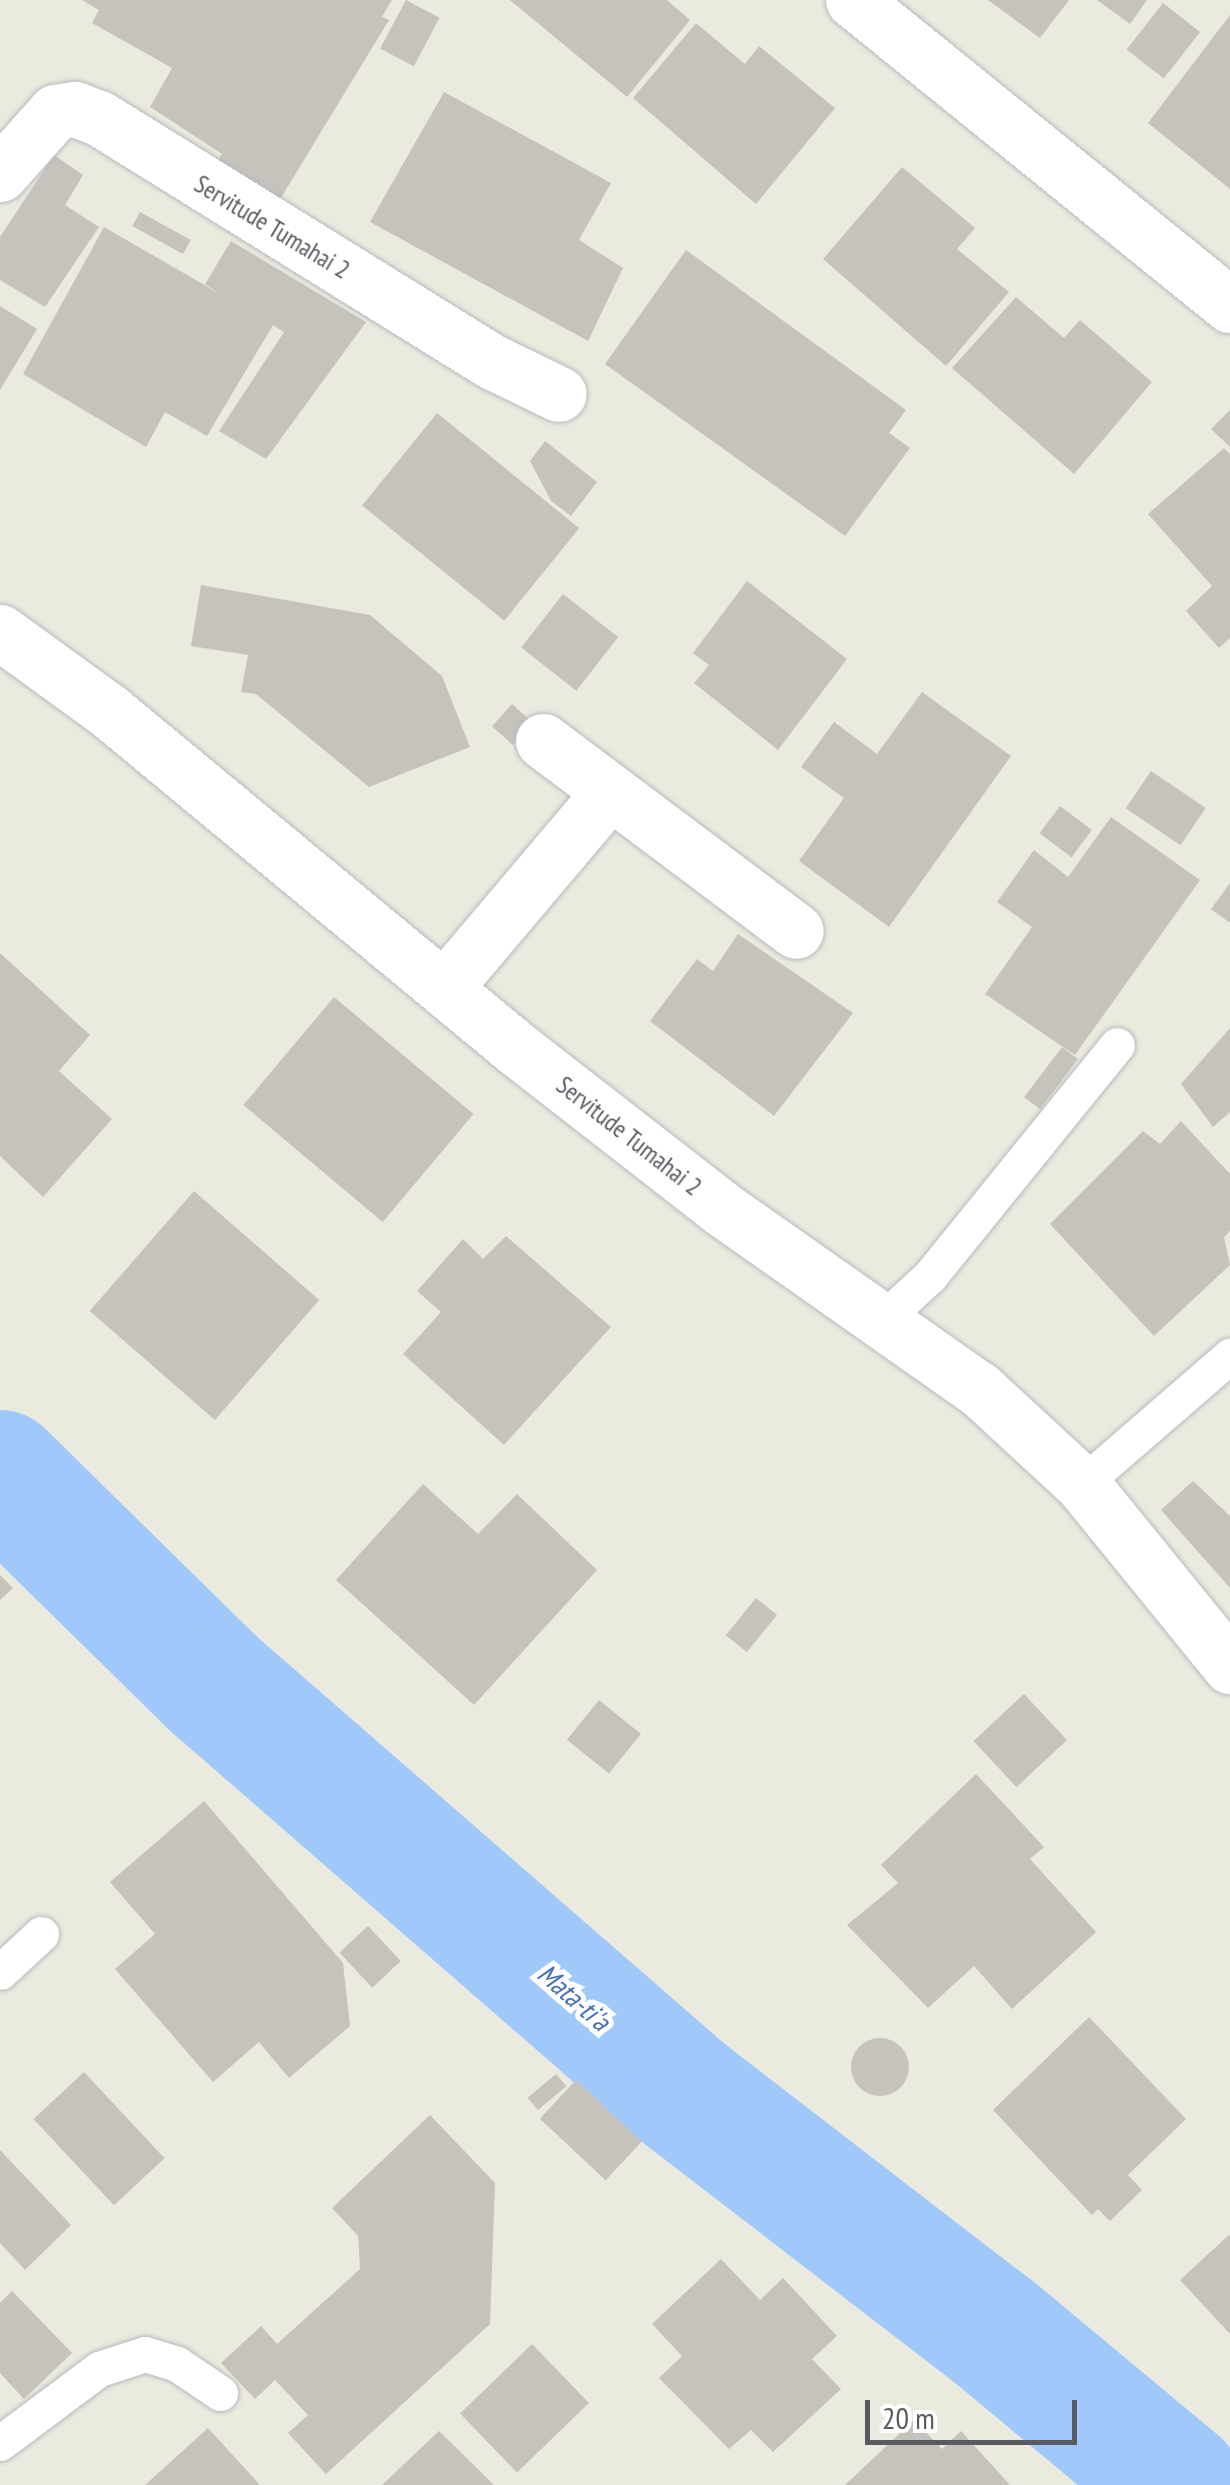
<!DOCTYPE html>
<html>
<head>
<meta charset="utf-8">
<style>
  body { margin:0 }
  #map { position:relative; width:1230px; height:2485px; overflow:hidden; background:#ebeadf; font-family:"PT Sans Narrow",sans-serif }
  div>[style] { position:absolute }
  .river>* { height:128px; margin:-64px; padding:0 64px; transform-origin:64px; border-radius:64px; background:#a0c8fa }
  .building>* { inset:0; background:#c6c3bd; transform-origin:0 0 }
  .round { border-radius:50% }
  .roads { filter:drop-shadow(0 0 2px #b7b9be) drop-shadow(0 0 2px #b7b9be) }
  .service>* { height:35px; margin:-17.5px; padding:0 17.5px; transform-origin:17.5px; border-radius:17.5px; background:#fff }
  .minor>* { height:55px; margin:-27.5px; padding:0 27.5px; transform-origin:27.5px; border-radius:27.5px; background:#fff }
  span { translate:-50% -50%; white-space:nowrap; text-align:center; line-height:1.15; -webkit-text-stroke:10px #fff; paint-order:stroke }
  .street-label { font-size:25px; color:#585b60 }
  .water-label { font-size:28px; color:#4670ba; font-style:italic }
  .scale { position:absolute; left:865px; top:2400px; width:212px; height:45px; box-sizing:border-box; border:5px solid #585b60; border-top:0; padding-left:12px; font-size:30px; line-height:35px; white-space:nowrap; color:#585b60; -webkit-text-stroke:8px #fff; paint-order:stroke }
</style>
</head>
<body>
<div id="map">
  <div class="river">
    <div style="left:0;top:1474px;width:301px;rotate:44.5deg"></div>
    <div style="left:215px;top:1685px;width:624px;rotate:41.04deg"></div>
    <div style="left:686px;top:2095px;width:387px;rotate:37.6deg"></div>
    <div style="left:993px;top:2331px;width:241px;rotate:39.8deg"></div>
  </div>
  <div class="building">
    <div style="clip-path:polygon(82px 0,392px 0,382px 17px,389px 20px,279px 201px,216px 163px,222px 154px,150px 107px,172px 68px,92px 23px,99px 10px)"></div>
    <div style="left:406px;top:0;width:38px;height:55px;rotate:28deg"></div>
    <div style="clip-path:polygon(510px 0,667px 0,690px 20px,627px 97px)"></div>
    <div style="clip-path:polygon(988px 0,1069px 0,1040px 38px)"></div>
    <div style="clip-path:polygon(1097px 0,1147px 0,1130px 24px)"></div>
    <div style="left:1163px;top:3px;width:47px;height:59px;rotate:38deg"></div>
    <div style="clip-path:polygon(1230px 15px,1230px 189px,1148px 123px)"></div>
    <div style="clip-path:polygon(696px 23px,745px 64px,759px 46px,835px 108px,756px 204px,633px 98px)"></div>
    <div style="clip-path:polygon(444px 92px,611px 183px,579px 240px,623px 268px,588px 341px,370px 222px)"></div>
    <div style="clip-path:polygon(54px 155px,83px 175px,65px 205px,99px 227px,45px 307px,0 280px,0 237px)"></div>
    <div style="clip-path:polygon(902px 167px,975px 228px,957px 249px,1009px 292px,946px 366px,823px 259px)"></div>
    <div style="left:140px;top:212px;width:58px;height:16px;rotate:29deg"></div>
    <div style="clip-path:polygon(104px 227px,220px 294px,205px 284px,231px 241px,366px 322px,266px 459px,219px 431px,284px 332px,273px 325px,207px 436px,165px 412px,146px 447px,23px 374px)"></div>
    <div style="clip-path:polygon(686px 250px,906px 410px,889px 433px,910px 448px,845px 536px,605px 364px)"></div>
    <div style="clip-path:polygon(1016px 297px,1064px 338px,1080px 320px,1152px 382px,1074px 474px,952px 368px)"></div>
    <div style="clip-path:polygon(0 306px,37px 329px,0 390px)"></div>
    <div style="clip-path:polygon(1230px 410px,1230px 447px,1211px 429px)"></div>
    <div style="left:437px;top:413px;width:183px;height:119px;rotate:39deg"></div>
    <div style="clip-path:polygon(545px 441px,597px 482px,571px 516px,551px 501px,530px 461px)"></div>
    <div style="clip-path:polygon(1224px 448px,1230px 454px,1230px 638px,1219px 648px,1186px 611px,1212px 586px,1148px 514px)"></div>
    <div style="clip-path:polygon(747px 581px,847px 659px,778px 750px,694px 683px,709px 665px,693px 653px)"></div>
    <div style="clip-path:polygon(201px 585px,370px 615px,442px 676px,470px 747px,369px 787px,256px 694px,241px 692px,248px 655px,191px 646px)"></div>
    <div style="left:563px;top:594px;width:70px;height:68px;rotate:38deg"></div>
    <div style="clip-path:polygon(922px 692px,1011px 756px,889px 927px,799px 861px,844px 798px,801px 767px,834px 722px,877px 754px)"></div>
    <div style="left:512px;top:704px;width:28px;height:30px;rotate:42deg"></div>
    <div style="left:1151px;top:771px;width:66px;height:45px;rotate:34deg"></div>
    <div style="left:1060px;top:806px;width:40px;height:34px;rotate:37deg"></div>
    <div style="clip-path:polygon(1111px 817px,1200px 880px,1075px 1055px,985px 994px,1032px 927px,997px 902px,1034px 850px,1068px 877px)"></div>
    <div style="clip-path:polygon(1230px 883px,1230px 923px,1211px 909px)"></div>
    <div style="clip-path:polygon(738px 934px,853px 1013px,774px 1116px,650px 1021px,697px 959px,713px 971px)"></div>
    <div style="clip-path:polygon(0 953px,90px 1035px,59px 1071px,112px 1119px,43px 1197px,0 1156px)"></div>
    <div style="left:334px;top:997px;width:182px;height:141px;rotate:40deg"></div>
    <div style="clip-path:polygon(1230px 1028px,1230px 1112px,1213px 1127px,1181px 1084px)"></div>
    <div style="left:1062px;top:1047px;width:20px;height:63px;rotate:37deg"></div>
    <div style="clip-path:polygon(1181px 1121px,1230px 1174px,1230px 1231px,1224px 1237px,1230px 1265px,1154px 1336px,1050px 1224px,1143px 1131px,1160px 1144px)"></div>
    <div style="left:194px;top:1191px;width:166px;height:159px;rotate:41deg"></div>
    <div style="clip-path:polygon(506px 1236px,611px 1327px,504px 1445px,403px 1354px,441px 1312px,417px 1291px,463px 1239px,483px 1259px)"></div>
    <div style="clip-path:polygon(1193px 1481px,1230px 1516px,1230px 1588px,1161px 1510px)"></div>
    <div style="clip-path:polygon(423px 1484px,478px 1534px,517px 1494px,597px 1570px,474px 1705px,336px 1580px)"></div>
    <div style="clip-path:polygon(0 1575px,13px 1588px,0 1600px)"></div>
    <div style="left:756px;top:1598px;width:27px;height:48px;rotate:39deg"></div>
    <div style="left:1024px;top:1694px;width:63px;height:69px;rotate:47deg"></div>
    <div style="left:599px;top:1700px;width:54px;height:51px;rotate:39deg"></div>
    <div style="clip-path:polygon(976px 1774px,1044px 1847px,1030px 1859px,1096px 1932px,1012px 2009px,974px 1966px,928px 2008px,847px 1925px,898px 1883px,881px 1865px)"></div>
    <div style="clip-path:polygon(204px 1801px,343px 1963px,350px 2026px,289px 2078px,259px 2042px,213px 2082px,115px 1969px,155px 1934px,110px 1882px)"></div>
    <div style="left:368px;top:1926px;width:48px;height:39px;rotate:47deg"></div>
    <div style="clip-path:polygon(1089px 2017px,1186px 2119px,1128px 2175px,1142px 2190px,1110px 2221px,1098px 2209px,1092px 2215px,993px 2110px)"></div>
    <div class="round" style="left:851px;top:2038px;width:58px;height:58px"></div>
    <div style="left:84px;top:2072px;width:118px;height:69px;rotate:47deg"></div>
    <div style="left:556px;top:2074px;width:16px;height:37px;rotate:50deg"></div>
    <div style="left:576px;top:2080px;width:90px;height:53px;rotate:43deg"></div>
    <div style="clip-path:polygon(430px 2115px,495px 2183px,490px 2324px,326px 2474px,288px 2433px,308px 2415px,275px 2380px,255px 2399px,221px 2363px,261px 2326px,277px 2344px,360px 2269px,358px 2236px,332px 2208px)"></div>
    <div style="clip-path:polygon(0 2150px,71px 2225px,25px 2270px,0 2243px)"></div>
    <div style="clip-path:polygon(1230px 2234px,1230px 2334px,1180px 2280px)"></div>
    <div style="clip-path:polygon(721px 2259px,760px 2300px,783px 2278px,837px 2336px,812px 2359px,841px 2389px,773px 2452px,751px 2430px,729px 2449px,659px 2378px,682px 2356px,652px 2324px)"></div>
    <div style="clip-path:polygon(12px 2291px,72px 2353px,24px 2399px,0 2373px,0 2303px)"></div>
    <div style="left:532px;top:2344px;width:82px;height:100px;rotate:46deg"></div>
    <div style="clip-path:polygon(914px 2420px,942px 2449px,961px 2431px,1010px 2485px,845px 2485px)"></div>
    <div style="clip-path:polygon(208px 2428px,260px 2485px,145px 2485px)"></div>
    <div style="clip-path:polygon(439px 2431px,494px 2485px,382px 2485px)"></div>
  </div>
  <div class="roads">
    <div class="service">
      <div style="left:878px;top:1324px;width:71px;rotate:-42.7deg"></div>
      <div style="left:930px;top:1276px;width:297px;rotate:-51deg"></div>
      <div style="left:1082px;top:1484px;width:196px;rotate:-40.9deg"></div>
      <div style="left:0;top:1972px;width:56px;rotate:-42.8deg"></div>
      <div style="left:0;top:2443px;width:124px;rotate:-36.8deg"></div>
      <div style="left:99px;top:2369px;width:48px;rotate:-18.1deg"></div>
      <div style="left:145px;top:2354px;width:34px;rotate:17deg"></div>
      <div style="left:177px;top:2364px;width:52px;rotate:34deg"></div>
    </div>
    <div class="minor">
      <div style="left:853px;top:0;width:485px;rotate:39deg"></div>
      <div style="left:0;top:174px;width:83px;rotate:-48.4deg"></div>
      <div style="left:55px;top:112px;width:20px;rotate:-9deg"></div>
      <div style="left:75px;top:109px;width:26px;rotate:21deg"></div>
      <div style="left:99px;top:118px;width:463px;rotate:31.8deg"></div>
      <div style="left:493px;top:362px;width:73px;rotate:25.9deg"></div>
      <div style="left:0;top:632px;width:136px;rotate:36deg"></div>
      <div style="left:110px;top:712px;width:528px;rotate:39.63deg"></div>
      <div style="left:517px;top:1049px;width:259px;rotate:37.9deg"></div>
      <div style="left:721px;top:1208px;width:315px;rotate:35.1deg"></div>
      <div style="left:979px;top:1389px;width:140px;rotate:42.7deg"></div>
      <div style="left:1082px;top:1484px;width:235px;rotate:50.9deg"></div>
      <div style="left:543px;top:741px;width:316px;rotate:36.9deg"></div>
      <div style="left:445px;top:987px;width:253px;rotate:-49.8deg"></div>
    </div>
  </div>
  <div class="street-label">
    <span style="left:272px;top:227px;rotate:31deg">Servitude Tumahai 2</span>
    <span style="left:629px;top:1136px;rotate:38deg">Servitude Tumahai 2</span>
  </div>
  <div class="water-label">
    <span style="left:574px;top:1997px;rotate:41deg">Mata-ti'a</span>
  </div>
  <div class="scale">20 m</div>
</div>
</body>
</html>
